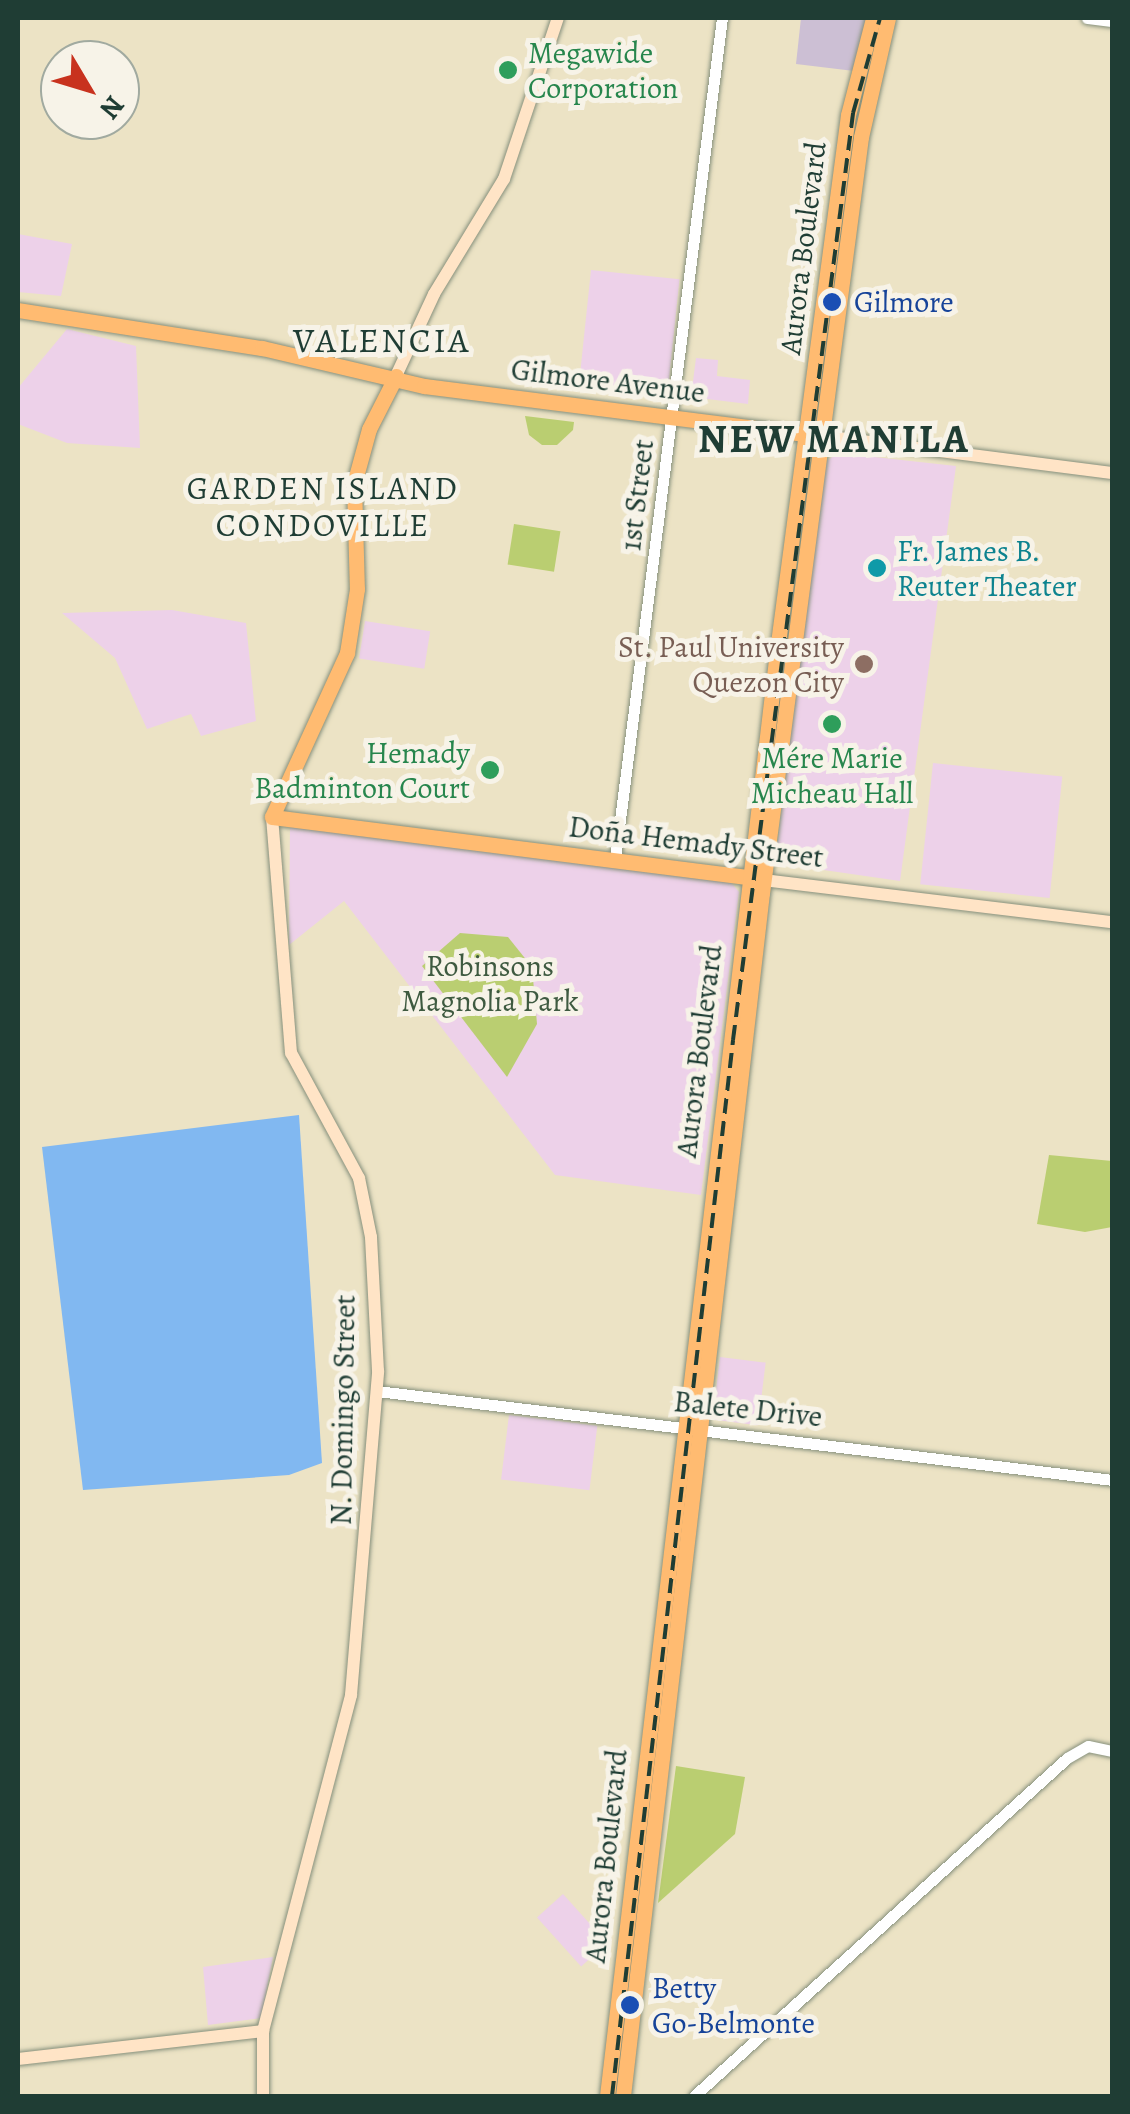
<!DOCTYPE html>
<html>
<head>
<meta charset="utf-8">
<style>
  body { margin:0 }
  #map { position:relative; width:1130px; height:2114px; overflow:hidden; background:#ece3c5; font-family:Alegreya,serif }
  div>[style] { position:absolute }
  .built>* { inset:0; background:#edd1e9; transform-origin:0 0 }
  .industrial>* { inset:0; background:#ccbfd4 }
  .green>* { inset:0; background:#bace71; transform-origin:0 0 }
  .water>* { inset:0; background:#81b8f1 }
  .roads { filter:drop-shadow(0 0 2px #86907c) drop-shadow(0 0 2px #86907c) }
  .tertiary>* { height:11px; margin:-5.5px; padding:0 5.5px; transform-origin:5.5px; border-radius:5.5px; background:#fff }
  .secondary>* { height:12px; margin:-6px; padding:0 6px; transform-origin:6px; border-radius:6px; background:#ffe4c6 }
  .primary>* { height:15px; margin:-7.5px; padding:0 7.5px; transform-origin:7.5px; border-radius:7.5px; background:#ffbb71 }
  .rail>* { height:4px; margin-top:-2px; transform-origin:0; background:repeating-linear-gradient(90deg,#1f3d34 0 15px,transparent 0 23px) }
  .dots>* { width:28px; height:28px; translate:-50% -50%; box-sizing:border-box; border:5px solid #f7f3e8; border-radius:50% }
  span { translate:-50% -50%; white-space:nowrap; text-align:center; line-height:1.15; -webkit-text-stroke:10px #f7f3e8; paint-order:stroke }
  .leisure-label { font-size:30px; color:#27864d }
  .left { translate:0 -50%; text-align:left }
  .right { translate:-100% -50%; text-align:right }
  .street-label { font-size:30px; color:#1f3d34 }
  .transit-label { font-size:30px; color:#164399 }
  .culture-label { font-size:30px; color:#0d838f }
  .education-label { font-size:30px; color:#785e54 }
  .park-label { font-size:30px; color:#3e5a40 }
  .neighbourhood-label { font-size:32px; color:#1f3d34; letter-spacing:2.5px }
  .quarter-label { font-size:35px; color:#1f3d34; letter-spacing:2.5px }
  .district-label { font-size:40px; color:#1f3d34; font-weight:700; letter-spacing:2.5px }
  .frame { position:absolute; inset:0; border:20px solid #1f3d34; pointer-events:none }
  .north { position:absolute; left:40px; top:40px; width:100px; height:100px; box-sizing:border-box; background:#f7f3e8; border:2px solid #a1aaa0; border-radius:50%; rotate:128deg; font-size:28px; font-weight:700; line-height:40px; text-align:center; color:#1f3d34 }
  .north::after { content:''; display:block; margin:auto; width:35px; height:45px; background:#c8321e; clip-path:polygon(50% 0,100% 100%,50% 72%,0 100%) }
</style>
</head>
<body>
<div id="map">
  <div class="built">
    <div style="clip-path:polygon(18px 234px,72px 244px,61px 296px,18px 292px)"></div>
    <div style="left:591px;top:270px;width:89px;height:117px;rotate:6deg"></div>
    <div style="clip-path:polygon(67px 329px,136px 346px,140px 448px,67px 443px,18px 424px,18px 388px)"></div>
    <div style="clip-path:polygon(696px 358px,718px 360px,717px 376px,750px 380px,748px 404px,691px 397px)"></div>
    <div style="clip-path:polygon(838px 453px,956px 466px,900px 881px,775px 863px,825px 462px)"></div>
    <div style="clip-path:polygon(172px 610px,246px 623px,256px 721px,201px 736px,191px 714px,147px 729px,115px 658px,62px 613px)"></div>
    <div style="left:365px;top:621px;width:66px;height:38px;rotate:9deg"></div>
    <div style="left:933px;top:763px;width:130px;height:122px;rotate:6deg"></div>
    <div style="clip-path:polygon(290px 826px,730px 881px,739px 892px,701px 1195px,555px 1175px,344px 901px,289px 945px)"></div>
    <div style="left:720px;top:1357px;width:46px;height:63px;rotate:7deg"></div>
    <div style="left:509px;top:1415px;width:89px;height:65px;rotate:7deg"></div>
    <div style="left:563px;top:1894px;width:66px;height:35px;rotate:48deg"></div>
    <div style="clip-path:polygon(273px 1957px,261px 2018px,208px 2025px,203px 1967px)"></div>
  </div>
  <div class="industrial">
    <div style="clip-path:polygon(801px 18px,869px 18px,854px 71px,796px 64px)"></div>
  </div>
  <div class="green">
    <div style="clip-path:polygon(525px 416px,574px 422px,573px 430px,557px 445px,542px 445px,529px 435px)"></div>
    <div style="left:514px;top:524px;width:47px;height:41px;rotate:9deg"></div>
    <div style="clip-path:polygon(460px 933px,508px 937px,532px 967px,537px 1024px,507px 1077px,422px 966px)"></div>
    <div style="clip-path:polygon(1049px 1155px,1112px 1161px,1112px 1227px,1085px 1232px,1037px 1224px)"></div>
    <div style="clip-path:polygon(676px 1766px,745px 1777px,735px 1834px,658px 1903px)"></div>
  </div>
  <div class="water">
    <div style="clip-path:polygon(299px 1115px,322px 1463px,289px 1475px,83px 1490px,42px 1147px)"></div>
  </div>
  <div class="roads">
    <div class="tertiary">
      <div style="left:1087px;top:18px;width:25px;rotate:7deg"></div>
      <div style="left:615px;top:859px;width:848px;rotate:-82.75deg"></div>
      <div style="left:377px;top:1391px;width:740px;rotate:6.9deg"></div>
      <div style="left:694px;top:2096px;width:503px;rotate:-42.18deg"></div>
      <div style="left:1067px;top:1758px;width:24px;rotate:-30deg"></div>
      <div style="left:1088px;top:1746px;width:25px;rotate:12deg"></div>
    </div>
    <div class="secondary">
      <div style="left:396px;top:376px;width:90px;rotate:-65.1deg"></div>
      <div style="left:434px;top:294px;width:135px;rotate:-58.7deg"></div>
      <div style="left:504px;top:179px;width:170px;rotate:-71.5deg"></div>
      <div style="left:823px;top:436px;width:291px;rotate:7.3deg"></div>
      <div style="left:763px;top:880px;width:352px;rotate:6.9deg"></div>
      <div style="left:18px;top:2059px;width:247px;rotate:-6.5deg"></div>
      <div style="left:263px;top:2096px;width:65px;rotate:-90deg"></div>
      <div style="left:263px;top:2031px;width:347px;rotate:-75.3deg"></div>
      <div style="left:351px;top:1695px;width:325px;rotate:-85.2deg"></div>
      <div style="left:378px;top:1371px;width:134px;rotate:-93deg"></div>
      <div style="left:371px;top:1237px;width:60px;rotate:-101.5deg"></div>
      <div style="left:359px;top:1178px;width:142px;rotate:-118.5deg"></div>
      <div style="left:291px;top:1053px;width:237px;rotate:-94.6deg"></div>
    </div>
    <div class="primary">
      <div style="left:18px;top:310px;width:247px;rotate:8.9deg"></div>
      <div style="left:262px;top:348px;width:166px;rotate:13.2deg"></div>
      <div style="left:424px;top:386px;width:392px;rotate:7.2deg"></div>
      <div style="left:396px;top:376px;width:59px;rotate:117deg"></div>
      <div style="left:369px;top:429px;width:57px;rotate:105.3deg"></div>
      <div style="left:354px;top:484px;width:105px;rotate:88.4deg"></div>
      <div style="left:357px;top:589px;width:65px;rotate:98.9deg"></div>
      <div style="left:347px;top:653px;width:180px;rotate:114.6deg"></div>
      <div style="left:272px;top:817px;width:489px;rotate:7.2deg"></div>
      <div style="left:607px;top:2096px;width:1463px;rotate:-83.29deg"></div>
      <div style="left:778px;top:643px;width:533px;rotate:-82.45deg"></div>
      <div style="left:848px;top:115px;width:100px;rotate:-75.5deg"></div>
      <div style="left:623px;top:2096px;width:1211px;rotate:-83.41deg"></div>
      <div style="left:762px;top:893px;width:762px;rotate:-82.54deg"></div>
      <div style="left:861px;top:137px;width:122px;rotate:-77.2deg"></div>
    </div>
  </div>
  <div class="rail">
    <div style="left:612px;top:2096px;width:1063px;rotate:-83.46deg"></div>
    <div style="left:733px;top:1040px;width:935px;rotate:-82.62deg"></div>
    <div style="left:853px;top:113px;width:99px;rotate:-74.1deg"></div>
  </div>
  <div class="dots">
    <div style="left:508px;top:70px;background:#2e9e5b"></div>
    <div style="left:832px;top:302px;background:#1a4fb4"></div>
    <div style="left:877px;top:568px;background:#0f9aa8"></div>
    <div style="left:864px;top:664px;background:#8d6e63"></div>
    <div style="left:832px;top:724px;background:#2e9e5b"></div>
    <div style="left:490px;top:770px;background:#2e9e5b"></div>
    <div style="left:630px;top:2005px;background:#1a4fb4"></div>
  </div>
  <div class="leisure-label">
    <span class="left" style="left:528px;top:70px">Megawide<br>Corporation</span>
    <span class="right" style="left:470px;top:770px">Hemady<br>Badminton Court</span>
    <span style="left:832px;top:775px">Mére Marie<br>Micheau Hall</span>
  </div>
  <div class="street-label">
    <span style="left:803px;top:248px;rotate:-83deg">Aurora Boulevard</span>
    <span style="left:608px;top:381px;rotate:7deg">Gilmore Avenue</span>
    <span style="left:637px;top:495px;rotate:-83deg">1st Street</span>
    <span style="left:696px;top:842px;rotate:7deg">Doña Hemady Street</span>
    <span style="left:699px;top:1051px;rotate:-83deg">Aurora Boulevard</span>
    <span style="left:748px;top:1409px;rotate:6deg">Balete Drive</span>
    <span style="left:343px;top:1410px;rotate:-89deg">N. Domingo Street</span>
    <span style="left:606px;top:1856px;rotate:-84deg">Aurora Boulevard</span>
  </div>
  <div class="transit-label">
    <span class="left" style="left:854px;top:302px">Gilmore</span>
    <span class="left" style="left:652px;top:2005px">Betty<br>Go-Belmonte</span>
  </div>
  <div class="culture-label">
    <span class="left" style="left:897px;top:568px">Fr. James B.<br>Reuter Theater</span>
  </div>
  <div class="education-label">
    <span class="right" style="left:844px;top:664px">St. Paul University<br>Quezon City</span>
  </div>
  <div class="park-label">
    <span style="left:490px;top:983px">Robinsons<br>Magnolia Park</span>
  </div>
  <div class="neighbourhood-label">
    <span style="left:323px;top:507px">GARDEN ISLAND<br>CONDOVILLE</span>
  </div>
  <div class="quarter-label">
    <span style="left:382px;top:340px">VALENCIA</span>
  </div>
  <div class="district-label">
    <span style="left:834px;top:439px">NEW MANILA</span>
  </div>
  <div class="frame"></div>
  <div class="north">N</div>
</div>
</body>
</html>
